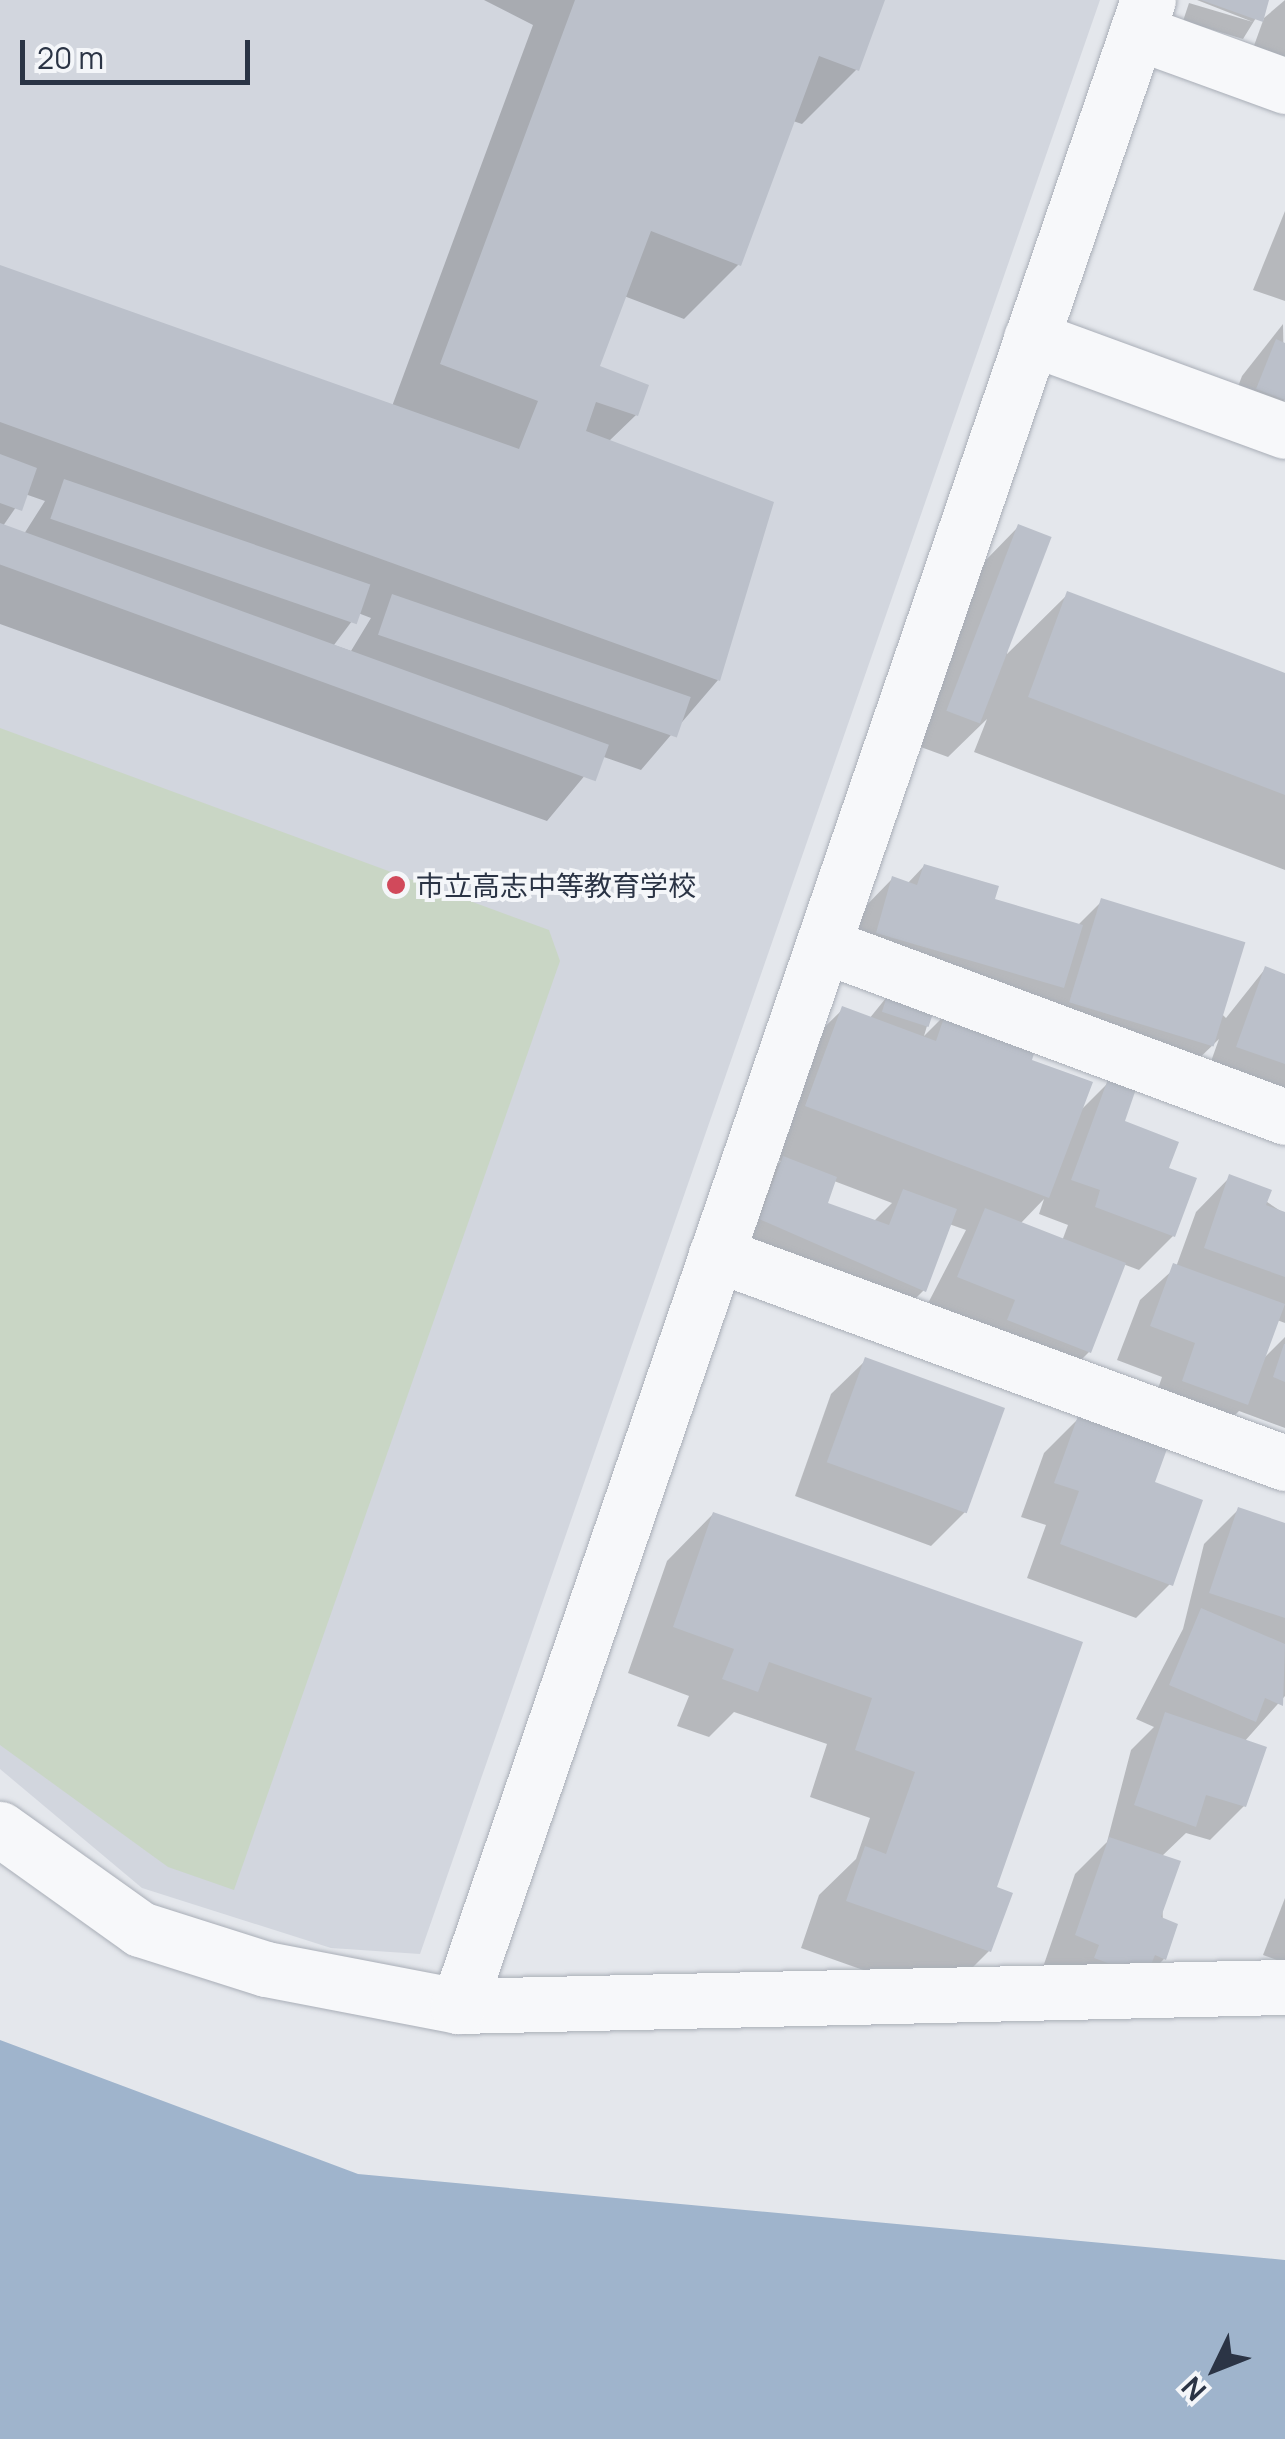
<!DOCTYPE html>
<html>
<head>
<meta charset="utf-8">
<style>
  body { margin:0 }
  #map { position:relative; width:1285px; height:2439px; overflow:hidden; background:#e4e7ec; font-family:Manrope,"Noto Sans JP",sans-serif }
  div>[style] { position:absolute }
  .built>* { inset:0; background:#d2d6de }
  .green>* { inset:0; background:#c9d6c5 }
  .water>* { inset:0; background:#9fb4cc }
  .shadow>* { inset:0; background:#0003 }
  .building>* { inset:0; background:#bbc0ca; transform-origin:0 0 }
  .roads { filter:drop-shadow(0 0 2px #a9aeb7) drop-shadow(0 0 2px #a9aeb7) }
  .minor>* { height:55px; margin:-27.5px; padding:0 27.5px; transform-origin:27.5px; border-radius:27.5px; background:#f7f8fa }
  .dots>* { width:28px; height:28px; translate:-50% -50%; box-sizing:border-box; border:5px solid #f4f6f9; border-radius:50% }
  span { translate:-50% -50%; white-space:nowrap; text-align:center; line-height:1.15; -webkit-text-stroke:8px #f4f6f9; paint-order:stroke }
  .poi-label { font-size:28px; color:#2b3445 }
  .left { translate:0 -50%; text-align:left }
  .north { position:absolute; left:1165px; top:2319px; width:100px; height:100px; -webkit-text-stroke:8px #f4f6f9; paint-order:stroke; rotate:227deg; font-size:28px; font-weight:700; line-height:40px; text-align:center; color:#2b3445 }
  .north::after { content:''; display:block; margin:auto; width:35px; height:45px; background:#2b3445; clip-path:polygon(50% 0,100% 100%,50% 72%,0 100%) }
  .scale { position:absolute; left:20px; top:40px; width:230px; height:45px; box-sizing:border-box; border:5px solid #2b3445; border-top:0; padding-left:12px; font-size:30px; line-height:35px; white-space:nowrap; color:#2b3445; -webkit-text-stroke:8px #f4f6f9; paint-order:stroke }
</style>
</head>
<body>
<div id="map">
  <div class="built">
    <div style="clip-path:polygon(0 0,1100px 0,420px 1954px,331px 1948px,142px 1888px,0 1769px)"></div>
  </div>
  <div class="green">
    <div style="clip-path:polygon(0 728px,549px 930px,560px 961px,234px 1890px,168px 1867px,0 1745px)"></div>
  </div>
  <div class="water">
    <div style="clip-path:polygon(0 2040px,358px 2174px,1285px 2260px,1285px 2439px,0 2439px)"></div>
  </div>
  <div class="shadow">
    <div style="clip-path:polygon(evenodd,484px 0,883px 0,857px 69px,802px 124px,793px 121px,739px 264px,684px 319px,624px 296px,597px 368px,636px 415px,608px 442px,718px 680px,641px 770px,601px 756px,547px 821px,0 624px,0 269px,391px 409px,533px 25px,484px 0,25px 494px,45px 501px,24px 534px,3px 526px,25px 494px,484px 0,358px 613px,371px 618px,351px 651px,334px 645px,358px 613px)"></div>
    <div style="clip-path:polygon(1197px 0,1267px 0,1243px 39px,1183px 21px,1189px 3px,1253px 22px)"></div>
    <div style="clip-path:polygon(1285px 0,1285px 91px,1243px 76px,1264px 18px)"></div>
    <div style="clip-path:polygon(1285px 211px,1285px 301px,1253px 290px)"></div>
    <div style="clip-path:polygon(1283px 324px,1285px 430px,1224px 424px,1242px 376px)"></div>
    <div style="clip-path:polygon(1018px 527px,1007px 654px,1068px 594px,1285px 676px,1285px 870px,974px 752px,987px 719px,948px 757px,918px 746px,984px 562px)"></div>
    <div style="clip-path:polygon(924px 866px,992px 901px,1077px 926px,1102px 901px,1226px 1018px,1265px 969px,1285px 976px,1285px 1111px,1204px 1081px,1219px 1039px,1180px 1077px,843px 967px,858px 914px,892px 879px,907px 884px)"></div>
    <div style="clip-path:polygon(evenodd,890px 993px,933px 1006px,924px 1036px,948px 1012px,1028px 1062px,1079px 1112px,1109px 1082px,1121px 1122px,1166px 1170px,1173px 1236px,1139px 1270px,1123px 1264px,1089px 1352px,1055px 1386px,924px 1311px,966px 1230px,949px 1224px,923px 1291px,889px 1325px,726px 1253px,749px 1193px,781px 1161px,760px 1153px,796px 1055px,843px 1009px,869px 1019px,890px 993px,834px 1181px,892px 1203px,873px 1222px,825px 1204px,834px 1181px,890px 993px,1044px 1199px,1039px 1214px,1068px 1225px,1062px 1241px,1020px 1224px,1044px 1199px)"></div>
    <div style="clip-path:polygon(1230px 1177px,1285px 1214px,1285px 1323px,1277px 1320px,1262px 1360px,1285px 1337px,1285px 1428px,1239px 1411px,1212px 1438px,1149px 1415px,1162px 1377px,1117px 1360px,1140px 1300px,1176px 1267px,1196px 1212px)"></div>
    <div style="clip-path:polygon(866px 1360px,966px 1511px,931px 1546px,795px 1496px,831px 1394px)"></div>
    <div style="clip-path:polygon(1078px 1419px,1152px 1484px,1170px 1584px,1136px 1618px,1027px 1578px,1046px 1525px,1021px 1517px,1044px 1453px)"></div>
    <div style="clip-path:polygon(1238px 1510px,1285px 1525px,1285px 1696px,1244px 1742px,1244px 1806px,1210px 1840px,1186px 1833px,1161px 1857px,1164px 1959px,1130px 1993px,1042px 1970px,1075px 1874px,1107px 1842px,1131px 1750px,1154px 1727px,1136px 1719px,1183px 1629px,1204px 1544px)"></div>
    <div style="clip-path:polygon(713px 1514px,1080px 1643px,993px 1889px,989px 1951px,942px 1998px,801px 1948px,819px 1895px,856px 1859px,870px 1818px,810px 1797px,827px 1744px,734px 1712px,709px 1737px,677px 1726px,689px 1696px,628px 1673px,667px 1561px)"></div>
    <div style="clip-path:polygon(1285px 1898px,1285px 1963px,1263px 1955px)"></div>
  </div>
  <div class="building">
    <div style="clip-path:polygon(575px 0,885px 0,859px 71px,819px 56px,741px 266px,651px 231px,600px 366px,649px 385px,638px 416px,596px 402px,586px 431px,774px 502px,720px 681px,0 422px,0 265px,519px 449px,538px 401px,440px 364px)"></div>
    <div style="clip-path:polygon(1201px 0,1269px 0,1263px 22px)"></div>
    <div style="clip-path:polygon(1276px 339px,1285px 343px,1285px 400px,1256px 389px)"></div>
    <div style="clip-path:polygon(0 454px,37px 468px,22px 511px,0 503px)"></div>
    <div style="left:64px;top:479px;width:324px;height:42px;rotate:19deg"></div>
    <div style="left:0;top:523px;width:648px;height:39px;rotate:20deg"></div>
    <div style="left:1018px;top:524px;width:36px;height:200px;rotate:21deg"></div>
    <div style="clip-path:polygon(1067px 591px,1285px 673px,1285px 795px,1028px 697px)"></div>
    <div style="left:392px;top:594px;width:316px;height:43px;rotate:19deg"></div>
    <div style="clip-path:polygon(924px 864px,999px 886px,995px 899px,1083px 925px,1064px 988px,876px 933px,892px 876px,917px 885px)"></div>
    <div style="left:1101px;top:898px;width:151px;height:109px;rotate:17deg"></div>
    <div style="clip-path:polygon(1265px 966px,1285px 974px,1285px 1064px,1236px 1047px)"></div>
    <div style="left:889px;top:990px;width:49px;height:23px;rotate:18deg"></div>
    <div style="clip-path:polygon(842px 1006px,936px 1041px,947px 1009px,1037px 1044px,1032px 1060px,1093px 1082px,1049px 1198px,805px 1106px)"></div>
    <div style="clip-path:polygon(1108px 1079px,1136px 1089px,1125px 1121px,1179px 1142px,1169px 1168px,1197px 1178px,1175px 1237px,1095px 1207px,1100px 1190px,1071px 1180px)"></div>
    <div style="clip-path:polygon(783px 1156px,837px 1177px,828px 1203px,889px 1225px,903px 1189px,957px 1209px,926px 1292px,759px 1219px)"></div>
    <div style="clip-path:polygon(1229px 1174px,1272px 1190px,1266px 1205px,1285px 1212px,1285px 1277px,1204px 1248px)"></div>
    <div style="clip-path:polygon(985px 1208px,1126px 1263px,1091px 1353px,1007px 1320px,1015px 1300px,957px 1277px)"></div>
    <div style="clip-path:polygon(1173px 1263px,1285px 1304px,1248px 1405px,1182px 1381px,1195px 1343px,1150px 1326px)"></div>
    <div style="clip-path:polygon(1284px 1344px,1285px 1344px,1285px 1382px,1273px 1377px)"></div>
    <div style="left:865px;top:1357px;width:149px;height:112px;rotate:20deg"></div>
    <div style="clip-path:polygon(1078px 1416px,1167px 1449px,1155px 1482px,1203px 1500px,1173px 1586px,1060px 1544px,1079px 1491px,1054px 1483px)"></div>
    <div style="clip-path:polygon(1238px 1507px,1285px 1523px,1285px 1618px,1209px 1593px)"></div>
    <div style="clip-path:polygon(713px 1512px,1083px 1642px,997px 1887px,1013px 1893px,991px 1952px,846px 1901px,865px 1846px,886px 1854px,915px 1772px,855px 1750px,872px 1698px,769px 1662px,758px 1692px,722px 1679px,734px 1649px,673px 1627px)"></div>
    <div style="clip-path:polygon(1201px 1608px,1285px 1644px,1283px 1706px,1265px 1698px,1256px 1722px,1169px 1685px)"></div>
    <div style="clip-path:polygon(1165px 1712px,1267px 1747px,1246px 1807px,1206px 1795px,1196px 1827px,1134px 1805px)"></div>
    <div style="clip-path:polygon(1109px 1837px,1181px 1861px,1161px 1917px,1178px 1924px,1166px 1960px,1155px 1955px,1146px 1977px,1094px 1958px,1099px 1945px,1075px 1935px)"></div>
  </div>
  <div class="roads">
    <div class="minor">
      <div style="left:1137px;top:32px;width:158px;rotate:20deg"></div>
      <div style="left:1031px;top:338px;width:270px;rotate:20.1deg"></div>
      <div style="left:823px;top:945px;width:493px;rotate:20.4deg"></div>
      <div style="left:716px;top:1254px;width:606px;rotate:20.17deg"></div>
      <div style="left:0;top:1829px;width:172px;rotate:35.5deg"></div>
      <div style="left:140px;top:1929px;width:132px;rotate:17.6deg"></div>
      <div style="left:266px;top:1969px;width:196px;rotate:10.9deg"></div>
      <div style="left:458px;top:2006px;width:827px;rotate:-1.32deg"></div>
      <div style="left:458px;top:2006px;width:2121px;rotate:-71.02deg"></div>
    </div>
  </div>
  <div class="dots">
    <div style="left:396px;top:885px;background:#d1495b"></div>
  </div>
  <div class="poi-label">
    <span class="left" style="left:416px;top:885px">市立高志中等教育学校</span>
  </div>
  <div class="north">N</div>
  <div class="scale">20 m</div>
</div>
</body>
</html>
